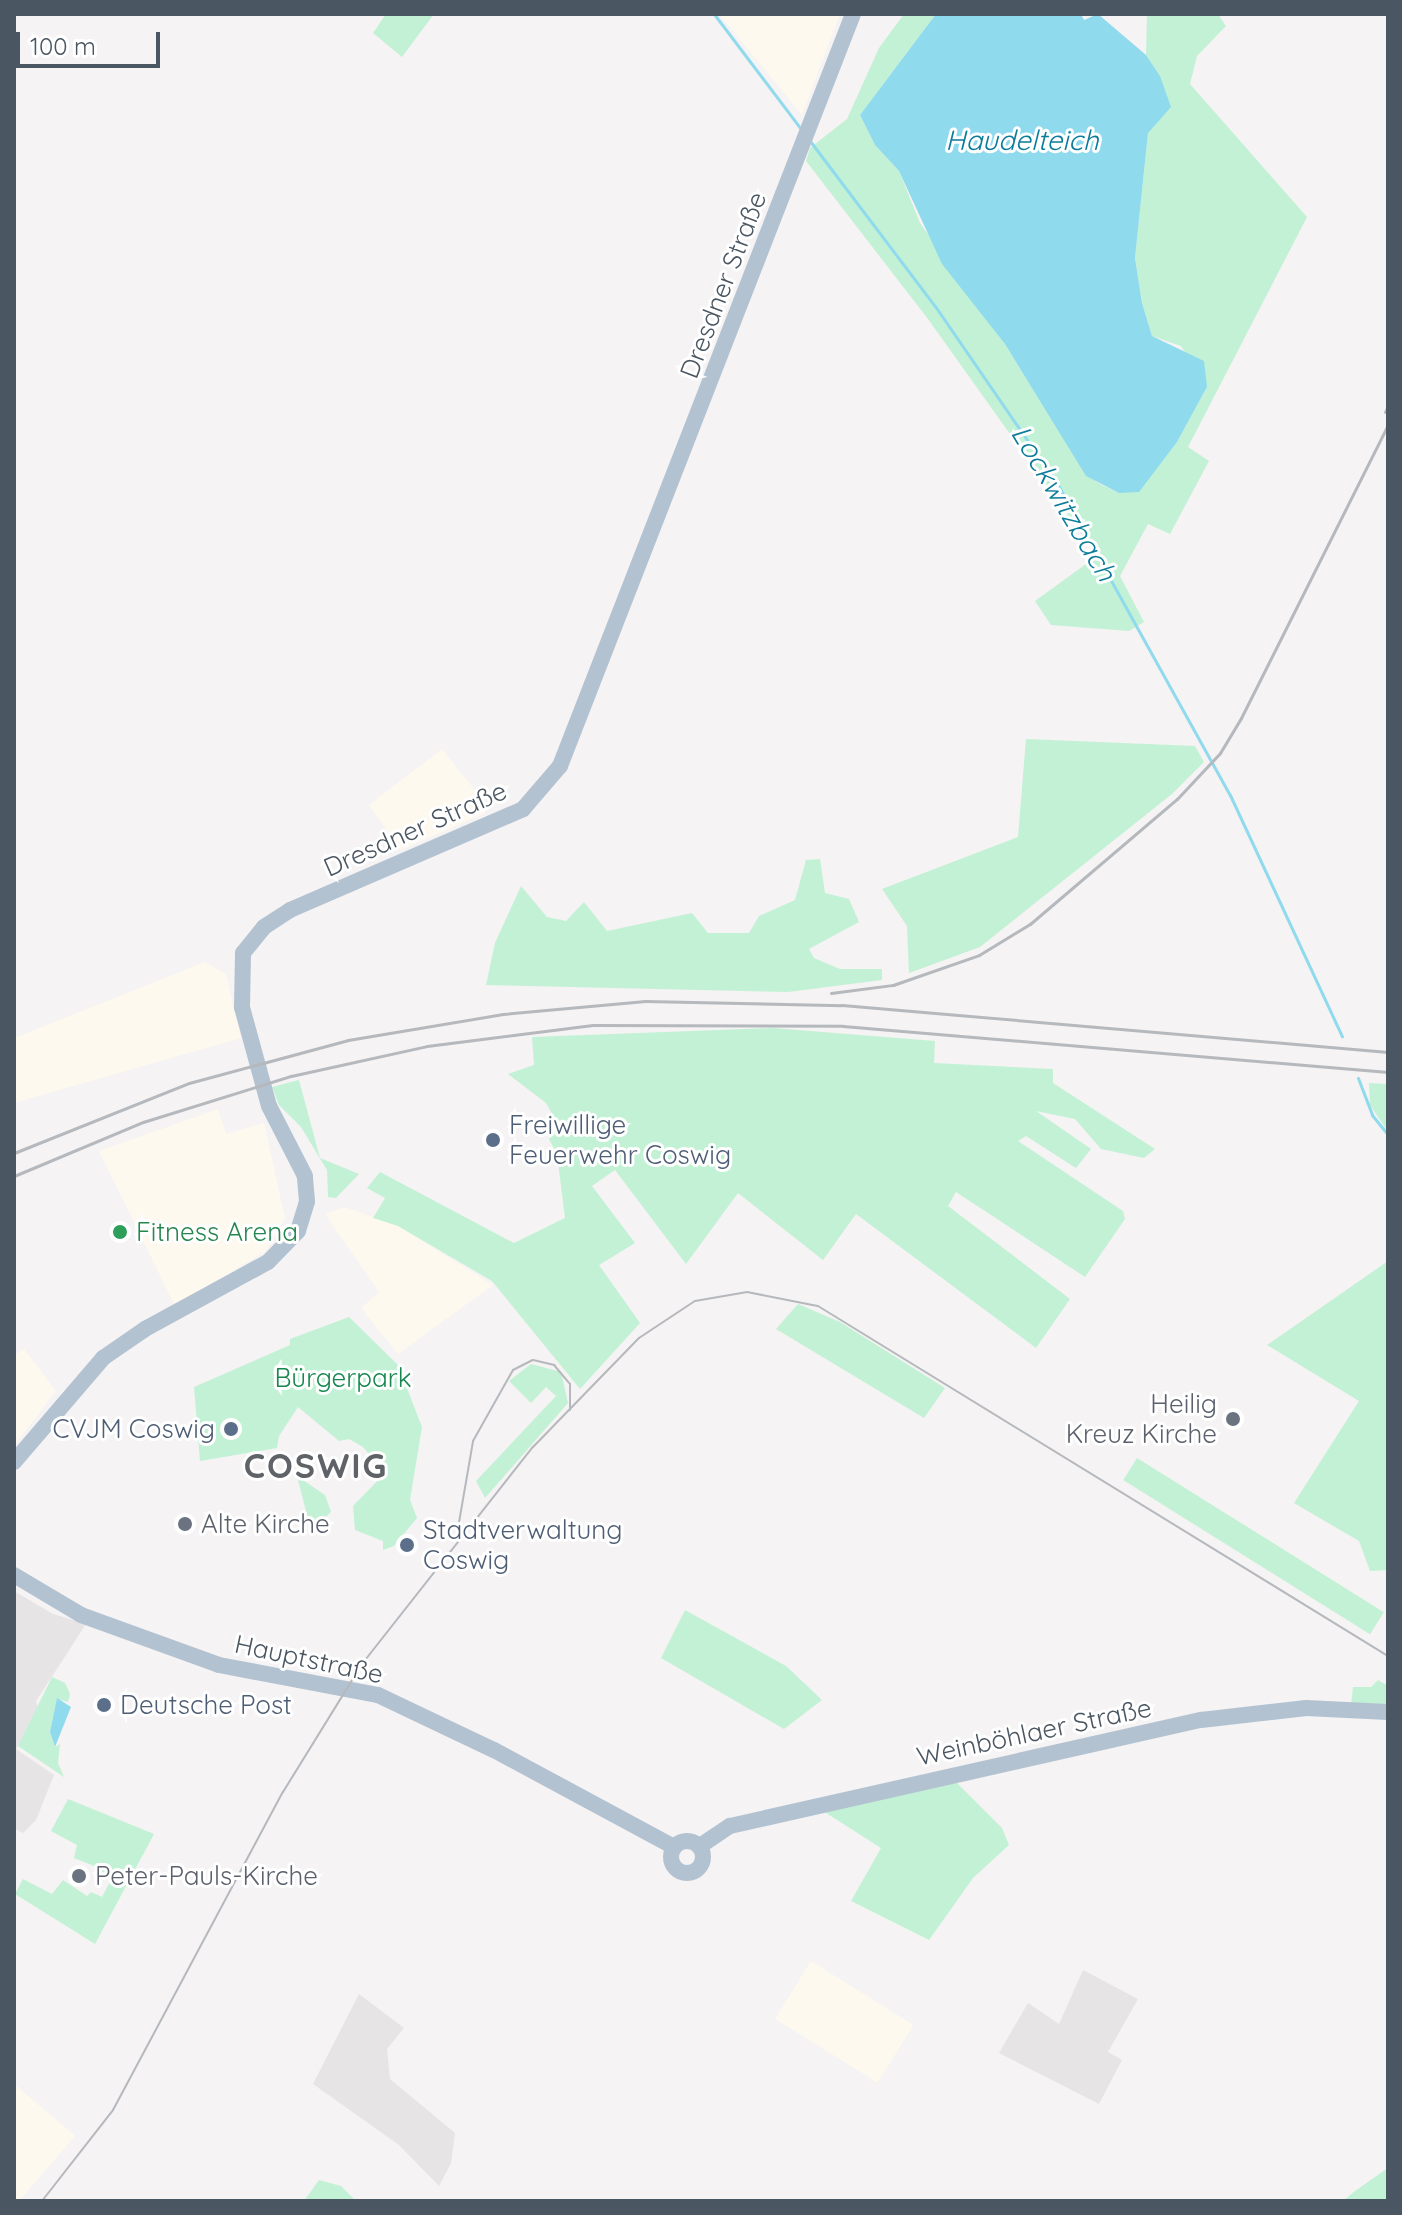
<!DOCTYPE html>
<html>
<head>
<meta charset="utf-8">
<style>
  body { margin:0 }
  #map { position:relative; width:1402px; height:2215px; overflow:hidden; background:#f5f3f3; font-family:Quicksand,sans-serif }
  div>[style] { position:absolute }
  .commercial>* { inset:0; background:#fdf9ef; transform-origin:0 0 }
  .education>* { inset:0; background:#e6e4e5 }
  .green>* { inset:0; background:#c3f1d5; transform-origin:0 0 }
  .water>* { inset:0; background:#90daee }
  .stream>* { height:3px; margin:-1.5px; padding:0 1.5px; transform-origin:1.5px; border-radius:1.5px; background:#90daee }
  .major>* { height:16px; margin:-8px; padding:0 8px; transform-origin:8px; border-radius:8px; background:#b3c2d1 }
  .major>.ring { margin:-8px; padding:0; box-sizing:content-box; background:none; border:16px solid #b3c2d1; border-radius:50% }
  .tram>* { height:2px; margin:-1px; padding:0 1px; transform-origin:1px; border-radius:1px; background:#b5b8bd }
  .rail>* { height:3px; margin:-1.5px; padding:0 1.5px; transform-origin:1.5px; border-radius:1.5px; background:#b5b8bd }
  .dots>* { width:22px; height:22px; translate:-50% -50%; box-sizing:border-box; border:4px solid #fff; border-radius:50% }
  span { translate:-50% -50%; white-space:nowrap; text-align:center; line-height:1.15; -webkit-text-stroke:6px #fff; paint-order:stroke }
  .street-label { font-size:26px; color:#4a5661 }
  .service-label { font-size:26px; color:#4e5e75 }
  .left { translate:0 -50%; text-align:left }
  .right { translate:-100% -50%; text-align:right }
  .leisure-label { font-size:26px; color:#27864d }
  .park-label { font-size:26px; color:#17864f }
  .worship-label { font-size:26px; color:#5b616d }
  .water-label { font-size:28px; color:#0c7c9b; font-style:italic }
  .district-label { font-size:34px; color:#5f6368; font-weight:700; letter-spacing:2px }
  .frame { position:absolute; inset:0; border:16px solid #4a5661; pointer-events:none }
  .scale { position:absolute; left:16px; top:32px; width:144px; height:36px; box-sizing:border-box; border:4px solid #4a5661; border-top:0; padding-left:10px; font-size:24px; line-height:28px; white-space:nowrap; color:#4a5661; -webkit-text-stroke:6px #fff; paint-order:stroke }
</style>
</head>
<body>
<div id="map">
  <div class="commercial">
    <div style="clip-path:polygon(719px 14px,840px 14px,802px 115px)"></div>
    <div style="clip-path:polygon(442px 749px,486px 804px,485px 813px,401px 850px,369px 805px)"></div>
    <div style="clip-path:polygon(205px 962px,226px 974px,241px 1038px,14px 1103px,14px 1038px)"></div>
    <div style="clip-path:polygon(218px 1109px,226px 1134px,264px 1123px,285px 1218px,266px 1251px,175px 1306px,99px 1151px)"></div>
    <div style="clip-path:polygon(345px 1207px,398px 1226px,493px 1285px,398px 1354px,361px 1308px,379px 1292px,325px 1214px)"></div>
    <div style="clip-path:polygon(24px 1349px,56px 1391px,14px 1446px,14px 1355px)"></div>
    <div style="left:811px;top:1961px;width:121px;height:68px;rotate:32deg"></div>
    <div style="clip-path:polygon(14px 2084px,75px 2136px,19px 2201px,14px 2198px)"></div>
  </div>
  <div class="education">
    <div style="clip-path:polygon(14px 1591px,53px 1614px,86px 1624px,36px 1701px,39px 1712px,16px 1749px,54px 1775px,36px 1820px,23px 1833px,14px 1828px)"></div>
    <div style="clip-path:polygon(1083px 1970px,1138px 1999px,1108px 2052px,1122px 2060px,1099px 2104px,999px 2053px,1028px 2003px,1059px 2024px)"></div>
    <div style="clip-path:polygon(359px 1994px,404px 2028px,387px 2049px,390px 2079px,455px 2133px,451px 2163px,439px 2186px,399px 2145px,313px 2084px)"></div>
  </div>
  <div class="green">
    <div style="clip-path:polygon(386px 14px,434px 14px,402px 57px,373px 33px)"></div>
    <div style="clip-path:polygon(904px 14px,936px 14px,860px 115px,875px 145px,899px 171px,920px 223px,1005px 344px,1086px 475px,1100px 484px,1119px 493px,1177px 442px,1207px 387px,1181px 346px,1152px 336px,1142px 303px,1135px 258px,1148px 133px,1160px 76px,1146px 55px,1147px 14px,1218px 14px,1226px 26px,1197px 56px,1190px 84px,1307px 217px,1188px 447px,1209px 461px,1170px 534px,1148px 524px,1120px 576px,1144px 622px,1129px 631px,1051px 625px,1035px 601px,1097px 556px,928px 319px,806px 161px,810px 148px,847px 119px,879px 48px)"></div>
    <div style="clip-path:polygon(1026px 739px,1195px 746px,1204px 762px,1172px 794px,980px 947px,909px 973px,907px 926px,882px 889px,1018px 837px)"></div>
    <div style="clip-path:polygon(820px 859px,825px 893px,849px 899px,859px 922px,809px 949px,814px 958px,840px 969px,882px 969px,882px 980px,788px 992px,486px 985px,495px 943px,521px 886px,547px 917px,566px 921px,584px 902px,607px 931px,692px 913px,708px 933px,749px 933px,759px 916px,795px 900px,806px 860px)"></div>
    <div style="clip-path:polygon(773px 1028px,935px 1041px,934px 1063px,1053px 1069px,1053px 1083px,1155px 1149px,1144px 1158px,1101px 1149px,1075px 1119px,1036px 1111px,1091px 1149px,1076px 1168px,1026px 1136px,1018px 1141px,1123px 1211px,1125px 1219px,1085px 1277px,956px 1192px,948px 1206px,1070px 1299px,1036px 1348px,856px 1214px,823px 1260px,738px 1193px,686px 1264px,615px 1170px,592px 1186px,635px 1243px,599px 1265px,640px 1323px,580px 1389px,492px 1281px,398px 1226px,373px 1218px,385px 1198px,367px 1188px,380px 1172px,514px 1243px,565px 1218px,557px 1154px,549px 1139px,560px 1128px,546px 1103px,508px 1074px,534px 1065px,532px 1037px)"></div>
    <div style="clip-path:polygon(299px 1080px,320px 1158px,359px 1174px,336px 1198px,328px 1197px,327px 1170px,301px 1127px,279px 1105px,272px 1087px)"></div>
    <div style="clip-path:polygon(1369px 1083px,1388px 1084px,1388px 1132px,1370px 1105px)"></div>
    <div style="clip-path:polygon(1388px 1261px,1388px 1570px,1370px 1571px,1359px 1541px,1294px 1503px,1359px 1401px,1267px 1345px)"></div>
    <div style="clip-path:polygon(798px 1304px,840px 1322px,945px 1388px,924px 1418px,776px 1329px)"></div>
    <div style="clip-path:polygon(349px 1317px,398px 1365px,422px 1427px,410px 1500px,417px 1518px,394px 1546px,383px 1550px,383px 1541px,355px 1530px,353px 1506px,385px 1473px,363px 1447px,349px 1439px,339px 1441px,298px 1407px,279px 1436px,277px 1448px,200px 1461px,194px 1387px,290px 1345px,290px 1339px)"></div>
    <div style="clip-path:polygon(531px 1364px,561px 1372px,568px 1403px,485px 1498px,476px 1481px,556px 1396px,546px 1387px,531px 1403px,509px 1381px)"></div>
    <div style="left:1137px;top:1458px;width:291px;height:26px;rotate:32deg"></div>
    <div style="clip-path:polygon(297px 1476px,325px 1495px,331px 1512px,311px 1531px)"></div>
    <div style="clip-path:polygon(685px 1610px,786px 1666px,822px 1700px,784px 1729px,661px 1658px)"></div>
    <div style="clip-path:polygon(52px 1677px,65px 1683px,70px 1694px,68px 1702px,57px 1699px,50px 1732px,55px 1747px,60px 1744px,58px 1763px,64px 1777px,18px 1746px)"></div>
    <div style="clip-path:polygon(1378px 1680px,1388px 1686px,1388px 1707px,1351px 1705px,1353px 1687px,1371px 1687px)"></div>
    <div style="clip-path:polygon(954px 1780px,1002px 1828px,1009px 1845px,973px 1878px,929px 1940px,851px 1901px,881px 1848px,823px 1811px)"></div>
    <div style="clip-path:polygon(68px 1799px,154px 1834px,95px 1944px,15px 1894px,23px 1879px,52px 1894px,63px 1880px,87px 1896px,91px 1892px,102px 1897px,111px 1880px,99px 1875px,102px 1869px,74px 1858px,77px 1845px,51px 1831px)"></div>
    <div style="clip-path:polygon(1388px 2168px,1388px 2201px,1343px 2201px,1355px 2191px)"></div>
    <div style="clip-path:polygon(319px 2180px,341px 2186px,356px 2201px,304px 2201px)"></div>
  </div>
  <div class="water">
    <div style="clip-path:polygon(936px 14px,1081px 14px,1084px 20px,1098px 14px,1146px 55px,1160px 76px,1171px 107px,1148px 133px,1135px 258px,1142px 303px,1152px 336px,1204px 361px,1207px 387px,1177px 442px,1139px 492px,1119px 493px,1086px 476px,1005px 344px,942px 264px,899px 171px,875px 145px,860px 115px)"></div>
    <div style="clip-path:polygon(57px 1698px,71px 1707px,55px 1747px,50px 1732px)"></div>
  </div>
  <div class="stream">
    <div style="left:714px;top:14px;width:144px;rotate:52.9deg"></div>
    <div style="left:810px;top:141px;width:207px;rotate:52.9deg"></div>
    <div style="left:935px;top:306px;width:217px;rotate:55.5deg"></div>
    <div style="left:1058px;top:485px;width:355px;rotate:61deg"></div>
    <div style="left:1230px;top:795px;width:266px;rotate:65.1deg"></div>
    <div style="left:1358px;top:1078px;width:40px;rotate:69deg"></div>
    <div style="left:1372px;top:1115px;width:26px;rotate:51deg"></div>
  </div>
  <div class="major">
    <div style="left:14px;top:1462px;width:137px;rotate:-49.4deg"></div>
    <div style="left:103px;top:1358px;width:51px;rotate:-34.6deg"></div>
    <div style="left:145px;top:1329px;width:140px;rotate:-28.6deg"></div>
    <div style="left:268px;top:1262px;width:43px;rotate:-45.9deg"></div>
    <div style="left:298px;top:1231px;width:31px;rotate:-73deg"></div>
    <div style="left:307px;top:1201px;width:25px;rotate:-95deg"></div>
    <div style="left:305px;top:1176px;width:79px;rotate:-117.2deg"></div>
    <div style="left:269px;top:1106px;width:103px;rotate:-105.3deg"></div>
    <div style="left:242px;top:1007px;width:54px;rotate:-88.9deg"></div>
    <div style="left:243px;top:953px;width:33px;rotate:-51deg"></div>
    <div style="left:264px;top:927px;width:31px;rotate:-33deg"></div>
    <div style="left:290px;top:910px;width:254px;rotate:-23.4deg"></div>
    <div style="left:523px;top:809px;width:57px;rotate:-49.3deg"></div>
    <div style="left:560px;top:766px;width:807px;rotate:-68.71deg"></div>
    <div style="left:14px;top:1575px;width:78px;rotate:30.8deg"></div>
    <div style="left:81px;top:1615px;width:147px;rotate:19.9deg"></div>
    <div style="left:219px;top:1665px;width:162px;rotate:10.7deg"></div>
    <div style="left:378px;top:1695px;width:128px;rotate:25.4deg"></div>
    <div style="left:494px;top:1750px;width:204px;rotate:28.3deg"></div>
    <div class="ring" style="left:671px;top:1841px;width:16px;height:16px"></div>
    <div style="left:700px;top:1846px;width:36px;rotate:-34deg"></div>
    <div style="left:730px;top:1826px;width:483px;rotate:-12.7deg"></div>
    <div style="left:1201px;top:1720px;width:106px;rotate:-6.5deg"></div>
    <div style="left:1306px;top:1708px;width:82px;rotate:2.8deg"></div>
  </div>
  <div class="tram">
    <div style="left:457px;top:1534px;width:94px;rotate:-80.2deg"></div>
    <div style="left:473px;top:1441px;width:81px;rotate:-60.6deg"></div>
    <div style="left:513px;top:1370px;width:22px;rotate:-27deg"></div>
    <div style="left:533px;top:1360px;width:22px;rotate:13deg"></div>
    <div style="left:554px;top:1365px;width:25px;rotate:50deg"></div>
    <div style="left:570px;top:1384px;width:26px;rotate:90deg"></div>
    <div style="left:42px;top:2201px;width:115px;rotate:-52deg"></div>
    <div style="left:113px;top:2110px;width:361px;rotate:-61.9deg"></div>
    <div style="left:283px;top:1792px;width:150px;rotate:-58.3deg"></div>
    <div style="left:362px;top:1664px;width:276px;rotate:-51.8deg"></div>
    <div style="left:533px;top:1447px;width:152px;rotate:-45.8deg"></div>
    <div style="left:639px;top:1338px;width:67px;rotate:-33.5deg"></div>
    <div style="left:695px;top:1301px;width:53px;rotate:-9.8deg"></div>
    <div style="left:747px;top:1292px;width:72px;rotate:11.2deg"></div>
    <div style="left:818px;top:1306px;width:669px;rotate:31.55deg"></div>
  </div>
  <div class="rail">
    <div style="left:1385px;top:412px;width:7px;rotate:-63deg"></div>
    <div style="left:831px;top:993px;width:63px;rotate:-7.4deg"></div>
    <div style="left:893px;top:985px;width:91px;rotate:-19.2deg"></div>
    <div style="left:979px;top:955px;width:60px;rotate:-31.3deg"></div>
    <div style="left:1030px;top:924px;width:193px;rotate:-40.4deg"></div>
    <div style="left:1177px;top:799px;width:63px;rotate:-46.9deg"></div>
    <div style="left:1220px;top:753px;width:41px;rotate:-59deg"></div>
    <div style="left:1241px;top:718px;width:329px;rotate:-63.4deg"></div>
    <div style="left:14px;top:1153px;width:188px;rotate:-21.8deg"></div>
    <div style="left:189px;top:1083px;width:165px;rotate:-15.1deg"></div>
    <div style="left:348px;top:1040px;width:157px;rotate:-9.5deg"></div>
    <div style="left:503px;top:1014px;width:143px;rotate:-5.2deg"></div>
    <div style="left:645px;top:1001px;width:197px;rotate:1.2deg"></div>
    <div style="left:842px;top:1005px;width:548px;rotate:4.92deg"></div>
    <div style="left:14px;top:1176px;width:140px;rotate:-22.7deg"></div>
    <div style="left:143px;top:1122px;width:155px;rotate:-17.3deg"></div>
    <div style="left:291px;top:1076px;width:139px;rotate:-12.4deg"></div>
    <div style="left:427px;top:1046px;width:167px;rotate:-7.2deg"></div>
    <div style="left:593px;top:1025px;width:250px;rotate:0.2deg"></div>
    <div style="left:843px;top:1026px;width:547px;rotate:4.82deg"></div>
  </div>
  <div class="dots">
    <div style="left:493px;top:1140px;background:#5c6f8a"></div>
    <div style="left:120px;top:1232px;background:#2e9e5b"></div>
    <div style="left:1233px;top:1419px;background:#6b7280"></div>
    <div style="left:231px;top:1429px;background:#5c6f8a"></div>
    <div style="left:185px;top:1524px;background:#6b7280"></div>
    <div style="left:407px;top:1545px;background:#5c6f8a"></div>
    <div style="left:104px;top:1705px;background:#5c6f8a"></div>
    <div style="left:79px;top:1876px;background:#6b7280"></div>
  </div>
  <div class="street-label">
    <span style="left:723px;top:285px;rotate:-69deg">Dresdner Straße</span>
    <span style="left:415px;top:829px;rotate:-24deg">Dresdner Straße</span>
    <span style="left:309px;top:1659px;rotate:12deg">Hauptstraße</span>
    <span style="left:1034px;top:1732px;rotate:-12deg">Weinböhlaer Straße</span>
  </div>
  <div class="service-label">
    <span class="left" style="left:509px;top:1140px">Freiwillige<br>Feuerwehr Coswig</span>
    <span class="right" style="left:215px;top:1429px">CVJM Coswig</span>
    <span class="left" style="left:423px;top:1545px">Stadtverwaltung<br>Coswig</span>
    <span class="left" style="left:120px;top:1705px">Deutsche Post</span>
  </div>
  <div class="leisure-label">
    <span class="left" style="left:136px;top:1232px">Fitness Arena</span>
  </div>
  <div class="park-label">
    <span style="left:343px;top:1378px">Bürgerpark</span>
  </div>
  <div class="worship-label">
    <span class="right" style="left:1217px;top:1419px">Heilig<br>Kreuz Kirche</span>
    <span class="left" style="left:201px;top:1524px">Alte Kirche</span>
    <span class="left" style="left:95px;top:1876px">Peter-Pauls-Kirche</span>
  </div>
  <div class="water-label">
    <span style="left:1022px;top:140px">Haudelteich</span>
    <span style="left:1064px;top:503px;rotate:59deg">Lockwitzbach</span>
  </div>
  <div class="district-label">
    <span style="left:316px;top:1466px">COSWIG</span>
  </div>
  <div class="frame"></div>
  <div class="scale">100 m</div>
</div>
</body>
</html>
